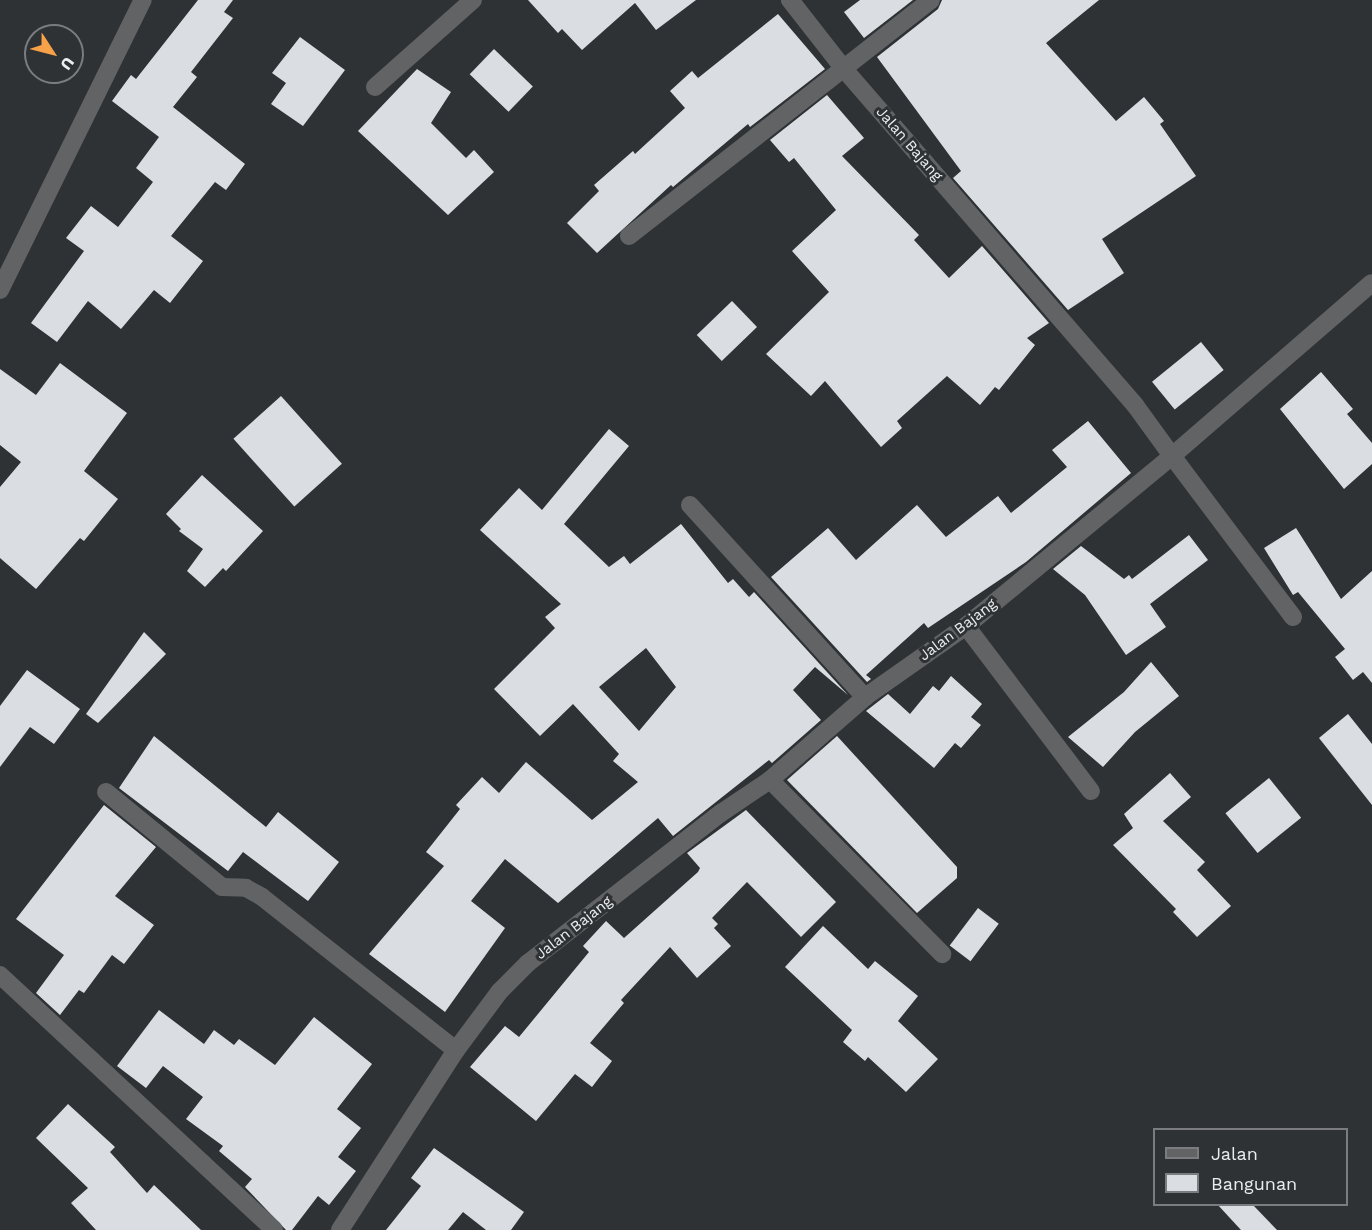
<!DOCTYPE html>
<html>
<head>
<meta charset="utf-8">
<style>
  body { margin:0 }
  #map { position:relative; width:1372px; height:1230px; overflow:hidden; background:#2f3235; font-family:"Work Sans",sans-serif }
  div>[style] { position:absolute }
  .building>* { inset:0; background:#dadee2; transform-origin:0 0 }
  .street>* { height:18px; margin:-9px; padding:0 9px; transform-origin:9px; border-radius:9px; background:#616364 }
  span { translate:-50% -50%; white-space:nowrap; text-align:center; line-height:1.15; -webkit-text-stroke:6px #2f3235; paint-order:stroke }
  .street-label { font-size:15px; color:#eaecee }
  .legend { position:absolute; left:1153px; top:1128px; width:195px; height:78px; box-sizing:border-box; background:#2f3235; border:2px solid #7a7c7f; margin:0; padding:8px 10px; list-style:none; font-size:18px; color:#eaecee }
  .legend li { display:flex; align-items:center; gap:12px; height:30px }
  .legend b { width:30px; border:2px solid #7a7c7f }
  .north { position:absolute; left:24px; top:24px; width:60px; height:60px; box-sizing:border-box; background:#2f3235; border:2px solid #7a7c7f; border-radius:50%; rotate:126deg; font-size:16px; font-weight:700; line-height:24px; text-align:center; color:#eaecee }
  .north::after { content:''; display:block; margin:auto; width:21px; height:27px; background:#f7a149; clip-path:polygon(50% 0,100% 100%,50% 72%,0 100%) }
</style>
</head>
<body>
<div id="map">
  <div class="building">
    <div style="clip-path:polygon(198px 0,233px 0,224px 12px,233px 18px,191px 72px,197px 77px,173px 107px,245px 164px,226px 190px,215px 182px,171px 236px,203px 261px,170px 303px,154px 290px,121px 329px,88px 301px,57px 342px,31px 323px,84px 251px,66px 238px,91px 206px,118px 227px,153px 182px,136px 168px,159px 137px,112px 101px,131px 75px,136px 79px)"></div>
    <div style="clip-path:polygon(528px 0,696px 0,656px 30px,635px 3px,582px 50px,562px 29px,558px 33px)"></div>
    <div style="clip-path:polygon(860px 0,913px 0,864px 38px,844px 12px)"></div>
    <div style="clip-path:polygon(942px 0,1099px 0,1046px 43px,1116px 121px,1144px 97px,1164px 121px,1160px 124px,1196px 176px,1102px 239px,1124px 273px,1068px 310px,953px 178px,961px 171px,877px 57px,938px 9px)"></div>
    <div style="clip-path:polygon(778px 14px,825px 69px,750px 127px,748px 124px,673px 187px,671px 185px,597px 253px,567px 223px,599px 191px,594px 185px,633px 151px,635px 154px,685px 108px,670px 91px,692px 71px,698px 78px)"></div>
    <div style="clip-path:polygon(300px 37px,345px 70px,303px 126px,271px 104px,286px 83px,272px 73px)"></div>
    <div style="left:494px;top:49px;width:54px;height:35px;rotate:44deg"></div>
    <div style="clip-path:polygon(417px 69px,451px 92px,431px 123px,466px 158px,474px 150px,494px 172px,448px 215px,358px 131px)"></div>
    <div style="clip-path:polygon(827px 95px,864px 138px,842px 156px,919px 235px,914px 240px,949px 278px,982px 246px,1049px 323px,1027px 338px,1035px 345px,999px 390px,995px 387px,980px 405px,947px 376px,897px 421px,902px 428px,881px 447px,825px 381px,811px 396px,766px 354px,829px 292px,792px 251px,836px 210px,794px 158px,789px 162px,770px 140px)"></div>
    <div style="left:732px;top:301px;width:36px;height:49px;rotate:46deg"></div>
    <div style="left:1201px;top:342px;width:36px;height:63px;rotate:51deg"></div>
    <div style="clip-path:polygon(60px 363px,127px 413px,84px 471px,118px 499px,84px 541px,80px 538px,36px 589px,0 558px,0 487px,21px 462px,0 445px,0 369px,36px 395px)"></div>
    <div style="clip-path:polygon(1321px 372px,1353px 409px,1347px 414px,1372px 443px,1372px 464px,1344px 489px,1280px 409px)"></div>
    <div style="left:281px;top:396px;width:91px;height:64px;rotate:48deg"></div>
    <div style="clip-path:polygon(1088px 421px,1131px 473px,1026px 562px,928px 628px,924px 623px,866px 675px,871px 679px,867px 682px,771px 577px,828px 528px,856px 560px,917px 505px,946px 537px,998px 496px,1011px 513px,1067px 467px,1052px 450px)"></div>
    <div style="clip-path:polygon(evenodd,609px 429px,629px 446px,564px 524px,609px 567px,624px 556px,630px 564px,681px 524px,728px 583px,733px 579px,749px 597px,754px 592px,848px 695px,815px 667px,793px 690px,821px 720px,772px 763px,769px 760px,673px 836px,658px 818px,558px 903px,505px 859px,471px 901px,505px 928px,445px 1012px,369px 954px,444px 866px,426px 852px,460px 809px,456px 805px,482px 777px,499px 793px,526px 762px,592px 820px,638px 782px,613px 761px,619px 754px,573px 704px,540px 736px,494px 689px,555px 628px,545px 617px,561px 604px,480px 530px,519px 488px,542px 510px,609px 429px,646px 648px,676px 687px,639px 731px,599px 687px,646px 648px)"></div>
    <div style="clip-path:polygon(202px 475px,263px 531px,226px 571px,223px 568px,205px 587px,187px 571px,203px 549px,179px 531px,181px 529px,166px 514px)"></div>
    <div style="clip-path:polygon(1296px 528px,1341px 599px,1372px 571px,1372px 683px,1363px 672px,1353px 680px,1335px 657px,1345px 649px,1298px 592px,1293px 595px,1264px 548px)"></div>
    <div style="clip-path:polygon(1189px 535px,1208px 560px,1150px 604px,1166px 627px,1126px 655px,1085px 595px,1053px 569px,1081px 546px,1124px 579px,1129px 575px,1132px 579px)"></div>
    <div style="clip-path:polygon(144px 632px,166px 654px,98px 723px,86px 714px)"></div>
    <div style="clip-path:polygon(1151px 662px,1179px 696px,1135px 732px,1103px 767px,1068px 737px,1124px 692px)"></div>
    <div style="clip-path:polygon(27px 670px,80px 709px,54px 744px,30px 727px,0 767px,0 706px)"></div>
    <div style="clip-path:polygon(951px 676px,982px 704px,971px 717px,981px 725px,961px 748px,955px 743px,934px 768px,866px 711px,888px 694px,910px 714px,933px 686px,939px 691px)"></div>
    <div style="clip-path:polygon(1348px 714px,1372px 744px,1372px 805px,1319px 738px)"></div>
    <div style="clip-path:polygon(154px 736px,266px 827px,278px 812px,339px 862px,308px 901px,243px 852px,228px 871px,119px 788px)"></div>
    <div style="clip-path:polygon(837px 736px,957px 867px,957px 878px,917px 913px,787px 780px)"></div>
    <div style="clip-path:polygon(1170px 773px,1191px 797px,1163px 821px,1205px 862px,1197px 870px,1231px 906px,1197px 937px,1173px 912px,1176px 909px,1113px 845px,1133px 828px,1124px 814px)"></div>
    <div style="left:1269px;top:778px;width:51px;height:56px;rotate:51deg"></div>
    <div style="clip-path:polygon(104px 805px,156px 847px,115px 896px,154px 925px,124px 964px,112px 955px,84px 993px,79px 990px,60px 1015px,36px 993px,64px 955px,16px 919px)"></div>
    <div style="clip-path:polygon(746px 810px,836px 902px,801px 937px,747px 882px,712px 918px,718px 924px,714px 928px,731px 946px,697px 978px,670px 947px,621px 1000px,624px 1003px,590px 1043px,612px 1061px,592px 1087px,575px 1074px,536px 1121px,470px 1067px,505px 1026px,519px 1037px,589px 952px,583px 946px,606px 921px,624px 938px,698px 872px,700px 868px,687px 853px)"></div>
    <div style="left:978px;top:908px;width:26px;height:47px;rotate:37deg"></div>
    <div style="clip-path:polygon(823px 926px,868px 969px,875px 961px,918px 996px,898px 1021px,938px 1059px,906px 1092px,868px 1057px,865px 1061px,843px 1042px,852px 1030px,785px 967px)"></div>
    <div style="clip-path:polygon(159px 1010px,204px 1044px,214px 1030px,234px 1045px,239px 1039px,275px 1065px,314px 1017px,372px 1064px,337px 1109px,361px 1128px,338px 1157px,356px 1171px,329px 1205px,318px 1196px,292px 1230px,286px 1230px,245px 1187px,252px 1179px,219px 1151px,223px 1146px,186px 1119px,203px 1097px,163px 1066px,146px 1088px,117px 1066px)"></div>
    <div style="clip-path:polygon(68px 1104px,115px 1147px,110px 1152px,147px 1193px,154px 1185px,201px 1230px,96px 1230px,71px 1203px,88px 1188px,36px 1138px)"></div>
    <div style="clip-path:polygon(434px 1148px,524px 1212px,511px 1230px,486px 1230px,463px 1212px,448px 1230px,386px 1230px,421px 1186px,411px 1178px)"></div>
    <div style="clip-path:polygon(1217px 1204px,1252px 1204px,1277px 1230px,1241px 1230px)"></div>
  </div>
  <div class="street">
    <div style="left:375px;top:87px;width:131px;rotate:-41.6deg"></div>
    <div style="left:629px;top:236px;width:383px;rotate:-38deg"></div>
    <div style="left:0;top:290px;width:323px;rotate:-63.8deg"></div>
    <div style="left:690px;top:505px;width:260px;rotate:47.7deg"></div>
    <div style="left:1293px;top:617px;width:201px;rotate:-126.9deg"></div>
    <div style="left:1172px;top:456px;width:264px;rotate:-40.9deg"></div>
    <div style="left:966px;top:626px;width:207px;rotate:52.9deg"></div>
    <div style="left:770px;top:780px;width:245px;rotate:45.3deg"></div>
    <div style="left:106px;top:792px;width:150px;rotate:39.3deg"></div>
    <div style="left:222px;top:887px;width:24px;rotate:2deg"></div>
    <div style="left:246px;top:888px;width:18px;rotate:29deg"></div>
    <div style="left:262px;top:897px;width:247px;rotate:38.3deg"></div>
    <div style="left:0;top:975px;width:374px;rotate:42.9deg"></div>
    <div style="left:340px;top:1230px;width:214px;rotate:-57.2deg"></div>
    <div style="left:456px;top:1050px;width:74px;rotate:-53.3deg"></div>
    <div style="left:500px;top:991px;width:40px;rotate:-45deg"></div>
    <div style="left:528px;top:963px;width:244px;rotate:-37.9deg"></div>
    <div style="left:721px;top:813px;width:59px;rotate:-34deg"></div>
    <div style="left:770px;top:780px;width:126px;rotate:-41.1deg"></div>
    <div style="left:865px;top:697px;width:123px;rotate:-35.1deg"></div>
    <div style="left:966px;top:626px;width:267px;rotate:-39.5deg"></div>
    <div style="left:1172px;top:456px;width:63px;rotate:-126deg"></div>
    <div style="left:1135px;top:405px;width:444px;rotate:-130.9deg"></div>
    <div style="left:844px;top:69px;width:88px;rotate:-128deg"></div>
  </div>
  <div class="street-label">
    <span style="left:909px;top:144px;rotate:49deg">Jalan Bajang</span>
    <span style="left:958px;top:630px;rotate:-37deg">Jalan Bajang</span>
    <span style="left:574px;top:928px;rotate:-38deg">Jalan Bajang</span>
  </div>
  <ul class="legend">
  <li><b style="height:8px;background:#616364"></b>Jalan</li>
  <li><b style="height:16px;background:#dadee2"></b>Bangunan</li>
  </ul>
  <div class="north">U</div>
</div>
</body>
</html>
